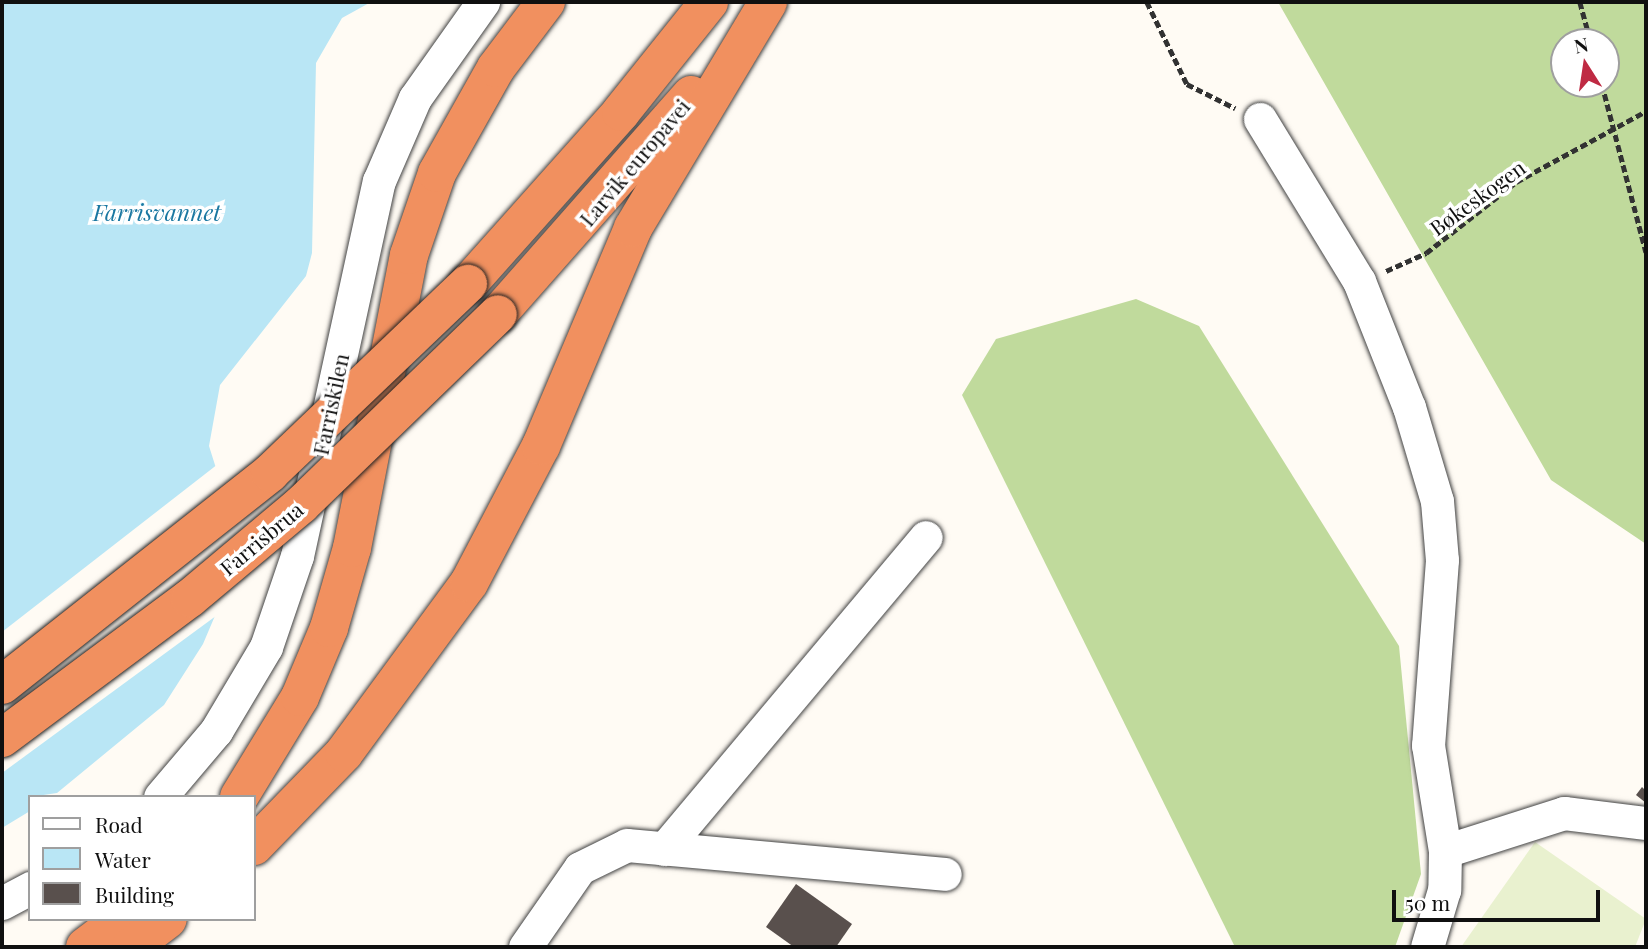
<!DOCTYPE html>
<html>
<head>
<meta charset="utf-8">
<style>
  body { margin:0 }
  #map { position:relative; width:1648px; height:949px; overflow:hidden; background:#fffbf4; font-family:"Playfair Display",serif }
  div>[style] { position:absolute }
  .forest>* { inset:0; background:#c0da9c }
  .pitch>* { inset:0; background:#e9f1cf }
  .water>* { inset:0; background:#b9e6f5 }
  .pier>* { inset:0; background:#fffbf4 }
  .building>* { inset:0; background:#59504d }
  .path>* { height:4.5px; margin-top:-2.25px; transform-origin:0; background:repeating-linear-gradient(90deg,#323232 0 7px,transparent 0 10.5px) }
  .roads { filter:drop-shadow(0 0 2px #434343) drop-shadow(0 0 2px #434343) }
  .minor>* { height:33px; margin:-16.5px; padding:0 16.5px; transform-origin:16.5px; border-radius:16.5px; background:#fff }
  .highway>* { height:38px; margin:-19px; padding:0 19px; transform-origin:19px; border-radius:19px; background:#f1905f }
  .bridges { filter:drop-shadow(0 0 2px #212121) drop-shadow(0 0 2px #212121) }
  .highway-bridge>* { height:38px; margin:-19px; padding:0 19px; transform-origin:19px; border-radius:19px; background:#f1905f }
  span { translate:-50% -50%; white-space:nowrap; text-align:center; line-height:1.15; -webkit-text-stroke:7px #fff; paint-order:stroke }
  .street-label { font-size:21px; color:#101010 }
  .water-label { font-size:23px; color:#1a77a1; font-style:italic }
  .frame { position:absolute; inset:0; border:4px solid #101010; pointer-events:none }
  .legend { position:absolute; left:28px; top:795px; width:228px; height:126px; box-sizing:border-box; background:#fff; border:2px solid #9f9f9f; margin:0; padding:9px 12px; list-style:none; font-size:21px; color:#101010 }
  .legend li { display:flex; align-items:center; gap:14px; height:35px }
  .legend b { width:35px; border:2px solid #9f9f9f }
  .north { position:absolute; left:1550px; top:28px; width:70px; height:70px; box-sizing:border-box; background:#fff; border:2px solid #9f9f9f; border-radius:50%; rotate:348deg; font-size:19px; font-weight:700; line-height:28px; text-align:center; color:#101010 }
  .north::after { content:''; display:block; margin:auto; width:24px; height:32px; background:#bf2a43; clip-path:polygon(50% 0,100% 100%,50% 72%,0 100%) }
  .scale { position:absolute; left:1392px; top:890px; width:208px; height:32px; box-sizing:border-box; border:4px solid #101010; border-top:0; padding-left:9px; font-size:21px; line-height:24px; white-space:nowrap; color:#101010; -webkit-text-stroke:5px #fff; paint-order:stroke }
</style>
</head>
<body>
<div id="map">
  <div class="forest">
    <div style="clip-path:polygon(evenodd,1278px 2px,1646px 2px,1646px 544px,1551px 480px,1278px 2px,1564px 42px,1606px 42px,1606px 84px,1564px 84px,1564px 42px)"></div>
    <div style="clip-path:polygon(1136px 299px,1199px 326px,1399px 646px,1421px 874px,1395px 947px,1235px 947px,962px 395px,996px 339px)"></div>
  </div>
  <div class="pitch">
    <div style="clip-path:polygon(1535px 842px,1646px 919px,1635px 947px,1461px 947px)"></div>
  </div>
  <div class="water">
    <div style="clip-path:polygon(2px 2px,371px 2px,342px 18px,316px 63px,312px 253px,306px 276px,220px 385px,209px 446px,221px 484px,217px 611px,203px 644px,164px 705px,57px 793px,30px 797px,30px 811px,2px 828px)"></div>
  </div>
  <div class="pier">
    <div style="clip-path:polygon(218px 464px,235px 542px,220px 613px,2px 773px,2px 632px)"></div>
  </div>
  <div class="building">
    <div style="clip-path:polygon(1642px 787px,1646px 791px,1646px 803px,1636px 795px)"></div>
    <div style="clip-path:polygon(796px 884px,852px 924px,836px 947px,794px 947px,766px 927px)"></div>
  </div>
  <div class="path">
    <div style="left:1147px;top:2px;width:91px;rotate:64deg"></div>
    <div style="left:1187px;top:84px;width:54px;rotate:26.6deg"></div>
    <div style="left:1580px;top:2px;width:41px;rotate:74.6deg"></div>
    <div style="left:1602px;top:84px;width:174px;rotate:75.3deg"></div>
    <div style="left:1386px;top:271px;width:44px;rotate:-24.2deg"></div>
    <div style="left:1426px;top:253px;width:115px;rotate:-38.3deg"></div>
    <div style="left:1516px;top:182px;width:148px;rotate:-28.6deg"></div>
  </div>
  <div class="roads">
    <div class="minor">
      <div style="left:1260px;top:119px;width:190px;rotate:58.6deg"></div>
      <div style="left:1359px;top:281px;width:136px;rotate:68.4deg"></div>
      <div style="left:1409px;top:407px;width:98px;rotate:73.4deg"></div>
      <div style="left:1437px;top:501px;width:59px;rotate:85.2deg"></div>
      <div style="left:1442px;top:560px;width:186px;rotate:94.3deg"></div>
      <div style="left:1428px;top:745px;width:107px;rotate:80.9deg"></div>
      <div style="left:1445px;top:851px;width:39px;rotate:91deg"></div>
      <div style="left:1444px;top:890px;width:59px;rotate:106.6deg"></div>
      <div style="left:160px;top:797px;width:87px;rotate:-49.7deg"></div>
      <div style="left:216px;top:731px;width:98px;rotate:-59.2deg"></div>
      <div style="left:266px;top:647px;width:96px;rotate:-71.2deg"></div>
      <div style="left:297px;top:556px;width:384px;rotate:-77.7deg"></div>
      <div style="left:379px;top:181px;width:90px;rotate:-66.6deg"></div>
      <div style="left:415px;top:98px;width:118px;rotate:-54.7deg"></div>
      <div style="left:664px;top:849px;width:407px;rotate:-50deg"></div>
      <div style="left:1445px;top:851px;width:125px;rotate:-17.7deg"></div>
      <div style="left:1564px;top:813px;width:83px;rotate:7deg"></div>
      <div style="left:2px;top:903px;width:32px;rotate:-28deg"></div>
      <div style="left:525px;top:947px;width:96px;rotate:-55.2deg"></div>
      <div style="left:580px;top:868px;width:52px;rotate:-26.1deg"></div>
      <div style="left:627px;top:845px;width:319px;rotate:5.2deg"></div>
    </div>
    <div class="highway">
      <div style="left:468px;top:284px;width:230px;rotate:-48.3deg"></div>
      <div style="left:621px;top:112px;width:141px;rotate:-51.3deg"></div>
      <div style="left:498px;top:314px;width:292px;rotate:-48.6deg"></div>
      <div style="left:239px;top:797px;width:117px;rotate:-58.6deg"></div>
      <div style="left:300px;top:697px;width:75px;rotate:-67.2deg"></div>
      <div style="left:329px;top:628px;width:83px;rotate:-74deg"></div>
      <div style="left:352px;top:548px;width:298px;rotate:-79deg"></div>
      <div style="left:409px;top:255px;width:87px;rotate:-71.1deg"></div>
      <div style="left:437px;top:173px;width:120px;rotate:-60.7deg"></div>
      <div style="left:496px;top:68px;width:83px;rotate:-52.9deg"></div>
      <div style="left:254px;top:846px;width:129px;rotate:-45.9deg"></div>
      <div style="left:344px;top:753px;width:211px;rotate:-53.7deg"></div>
      <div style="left:469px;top:583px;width:155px;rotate:-62.3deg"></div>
      <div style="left:541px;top:446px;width:237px;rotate:-67.1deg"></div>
      <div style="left:633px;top:228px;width:263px;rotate:-59.1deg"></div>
      <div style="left:85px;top:947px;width:46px;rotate:-37.1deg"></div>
      <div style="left:131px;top:947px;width:46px;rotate:-37.1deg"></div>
    </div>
  </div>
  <div class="bridges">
    <div class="highway-bridge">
      <div style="left:2px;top:685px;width:342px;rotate:-38.3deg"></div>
      <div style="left:270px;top:473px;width:274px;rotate:-43.7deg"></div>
      <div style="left:2px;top:738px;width:234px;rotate:-36.7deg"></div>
      <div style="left:190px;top:598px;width:145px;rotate:-40deg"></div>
      <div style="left:301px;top:505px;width:274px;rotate:-44.1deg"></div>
    </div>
  </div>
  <div class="street-label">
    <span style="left:634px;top:162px;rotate:-50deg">Larvik europavei</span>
    <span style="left:1477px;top:197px;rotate:-36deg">Bøkeskogen</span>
    <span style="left:330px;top:404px;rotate:-78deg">Farriskilen</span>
    <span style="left:261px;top:538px;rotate:-40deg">Farrisbrua</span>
  </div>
  <div class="water-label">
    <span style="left:157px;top:212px">Farrisvannet</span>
  </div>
  <div class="frame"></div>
  <ul class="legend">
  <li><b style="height:9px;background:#fff"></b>Road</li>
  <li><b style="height:19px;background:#b9e6f5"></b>Water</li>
  <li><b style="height:19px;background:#59504d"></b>Building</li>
  </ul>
  <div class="north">N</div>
  <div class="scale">50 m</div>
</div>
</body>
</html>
